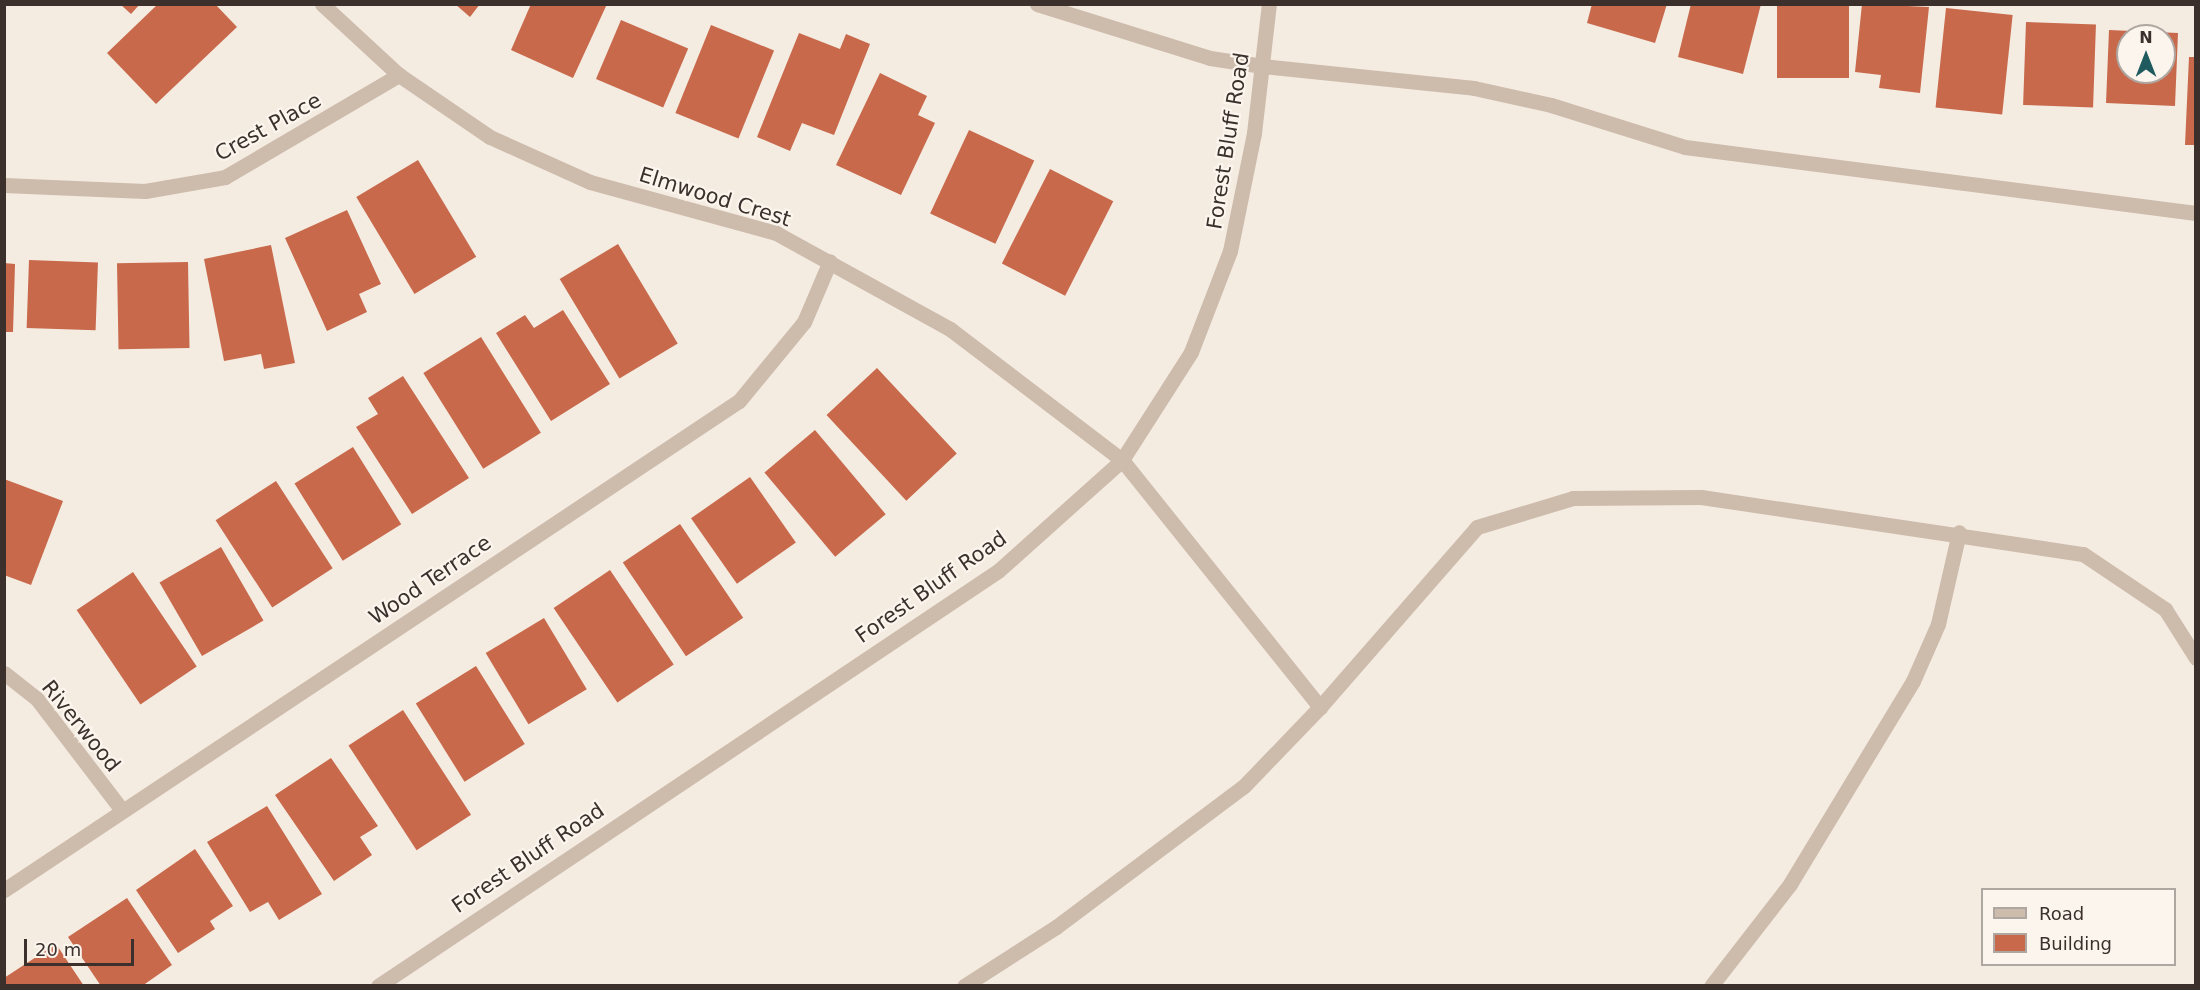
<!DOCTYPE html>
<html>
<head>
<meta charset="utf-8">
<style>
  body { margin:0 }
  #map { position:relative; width:2200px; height:990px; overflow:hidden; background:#f4ebe1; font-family:"DejaVu Sans",sans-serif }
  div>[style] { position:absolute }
  .building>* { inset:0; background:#c8694b; transform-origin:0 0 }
  .service>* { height:15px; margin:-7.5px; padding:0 7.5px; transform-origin:7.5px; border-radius:7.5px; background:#cdbbac }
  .minor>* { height:15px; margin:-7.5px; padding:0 7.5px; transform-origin:7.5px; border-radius:7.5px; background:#cdbbac }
  .tertiary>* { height:15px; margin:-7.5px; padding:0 7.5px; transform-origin:7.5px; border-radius:7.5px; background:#cdbbac }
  span { translate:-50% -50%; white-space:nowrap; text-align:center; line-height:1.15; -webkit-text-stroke:4.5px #fbf5ee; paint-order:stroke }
  .street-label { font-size:21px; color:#3b302b }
  .frame { position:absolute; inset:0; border:6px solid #3b302b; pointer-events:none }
  .legend { position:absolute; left:1981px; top:888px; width:195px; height:78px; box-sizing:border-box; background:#fbf5ee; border:2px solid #aea6a0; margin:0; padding:8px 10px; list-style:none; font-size:18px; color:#3b302b }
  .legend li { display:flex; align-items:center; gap:12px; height:30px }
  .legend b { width:30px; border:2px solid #aea6a0 }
  .north { position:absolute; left:2116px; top:24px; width:60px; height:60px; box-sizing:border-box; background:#fbf5ee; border:2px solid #aea6a0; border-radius:50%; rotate:0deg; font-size:16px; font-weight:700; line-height:24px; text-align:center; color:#3b302b }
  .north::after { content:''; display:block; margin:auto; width:21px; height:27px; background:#1f5a5e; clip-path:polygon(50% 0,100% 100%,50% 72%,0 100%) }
  .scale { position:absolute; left:24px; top:939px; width:110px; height:27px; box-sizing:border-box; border:3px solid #3b302b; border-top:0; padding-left:8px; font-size:18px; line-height:21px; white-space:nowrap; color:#3b302b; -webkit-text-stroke:4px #fbf5ee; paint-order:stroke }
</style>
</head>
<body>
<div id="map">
  <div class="building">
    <div style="clip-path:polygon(120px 4px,140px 4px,131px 14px)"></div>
    <div style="clip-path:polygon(158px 4px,215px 4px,237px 27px,156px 104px,107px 53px)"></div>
    <div style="clip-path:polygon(455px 4px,480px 4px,470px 17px)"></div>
    <div style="clip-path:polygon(531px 4px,607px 4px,573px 78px,511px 50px)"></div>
    <div style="clip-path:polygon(1592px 4px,1667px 4px,1655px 43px,1587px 23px)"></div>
    <div style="clip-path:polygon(1691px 4px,1761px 4px,1743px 74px,1678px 57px)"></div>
    <div style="left:1777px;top:4px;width:72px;height:74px"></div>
    <div style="clip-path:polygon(1862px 4px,1929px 7px,1920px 93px,1879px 88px,1881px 75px,1855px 72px)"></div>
    <div style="left:1946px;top:8px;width:67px;height:100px;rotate:6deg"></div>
    <div style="left:621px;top:20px;width:73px;height:64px;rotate:23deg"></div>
    <div style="left:2026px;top:22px;width:70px;height:83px;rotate:2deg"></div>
    <div style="left:711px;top:25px;width:68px;height:95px;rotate:22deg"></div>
    <div style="clip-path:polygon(evenodd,2109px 30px,2178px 33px,2175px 106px,2106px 103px,2109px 30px,2128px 36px,2164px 36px,2164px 72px,2128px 72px,2128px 36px)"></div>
    <div style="clip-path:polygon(799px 33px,840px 49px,846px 34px,870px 44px,834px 135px,802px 123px,790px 151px,757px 137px)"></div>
    <div style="clip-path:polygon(2189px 57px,2196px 57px,2196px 145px,2185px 145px)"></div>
    <div style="clip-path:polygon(880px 73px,927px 96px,918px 115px,935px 123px,901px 195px,836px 165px)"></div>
    <div style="left:969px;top:130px;width:72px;height:92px;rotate:25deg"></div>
    <div style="left:418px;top:160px;width:113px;height:72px;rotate:59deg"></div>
    <div style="left:1050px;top:169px;width:71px;height:106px;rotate:27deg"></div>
    <div style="clip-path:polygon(347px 210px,381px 284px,359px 294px,367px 312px,327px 331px,285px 238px)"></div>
    <div style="left:618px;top:244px;width:116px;height:68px;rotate:59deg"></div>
    <div style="clip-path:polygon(271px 245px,295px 363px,264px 369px,261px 354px,224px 361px,204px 259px)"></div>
    <div style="left:29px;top:260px;width:69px;height:68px;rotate:2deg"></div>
    <div style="left:188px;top:262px;width:86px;height:71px;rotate:89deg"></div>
    <div style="clip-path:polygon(4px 263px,15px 264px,13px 332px,4px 332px)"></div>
    <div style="clip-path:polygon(563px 310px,610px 384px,551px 421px,496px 333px,525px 315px,534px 328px)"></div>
    <div style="left:481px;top:337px;width:113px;height:68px;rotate:58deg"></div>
    <div style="left:877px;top:368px;width:117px;height:69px;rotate:47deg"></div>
    <div style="clip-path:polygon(403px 376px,469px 478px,412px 514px,356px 427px,378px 414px,368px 398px)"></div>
    <div style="left:815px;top:430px;width:110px;height:66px;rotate:50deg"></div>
    <div style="left:353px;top:447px;width:91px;height:69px;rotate:58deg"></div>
    <div style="left:750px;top:477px;width:80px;height:72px;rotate:55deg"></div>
    <div style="clip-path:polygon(4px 479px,63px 501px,31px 585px,4px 575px)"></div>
    <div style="left:276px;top:481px;width:104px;height:72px;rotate:57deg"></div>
    <div style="left:680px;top:524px;width:113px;height:69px;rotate:56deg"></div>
    <div style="left:221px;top:547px;width:85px;height:71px;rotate:60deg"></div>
    <div style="left:610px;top:570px;width:114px;height:68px;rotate:56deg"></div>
    <div style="left:133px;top:572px;width:114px;height:68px;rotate:56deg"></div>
    <div style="left:544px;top:618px;width:83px;height:68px;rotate:59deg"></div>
    <div style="left:476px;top:666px;width:92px;height:71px;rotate:58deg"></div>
    <div style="left:403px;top:710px;width:125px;height:65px;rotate:57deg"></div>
    <div style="clip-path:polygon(331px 758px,378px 826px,360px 837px,372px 855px,334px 881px,275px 795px)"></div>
    <div style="clip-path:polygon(267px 806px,322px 894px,279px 920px,268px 902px,250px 912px,207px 842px)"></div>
    <div style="clip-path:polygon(195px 849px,233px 906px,210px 921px,215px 929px,178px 953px,136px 890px)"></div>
    <div style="clip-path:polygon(127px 898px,172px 965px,142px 986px,101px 986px,68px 937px)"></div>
    <div style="clip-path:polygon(56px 944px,84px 986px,4px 986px,4px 978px)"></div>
  </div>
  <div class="service">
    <div style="left:1037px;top:4px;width:181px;rotate:17.3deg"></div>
    <div style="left:1210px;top:58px;width:53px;rotate:8.7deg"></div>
  </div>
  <div class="minor">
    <div style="left:322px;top:4px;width:105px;rotate:42.7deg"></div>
    <div style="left:399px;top:75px;width:110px;rotate:34.3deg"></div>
    <div style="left:490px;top:137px;width:110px;rotate:24.2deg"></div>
    <div style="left:590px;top:182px;width:193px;rotate:15.3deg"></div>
    <div style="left:776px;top:233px;width:199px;rotate:28.9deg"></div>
    <div style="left:950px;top:329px;width:216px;rotate:37.3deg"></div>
    <div style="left:1122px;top:460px;width:317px;rotate:51.3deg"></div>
    <div style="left:1262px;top:66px;width:213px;rotate:5.9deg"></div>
    <div style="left:1474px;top:88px;width:79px;rotate:12.4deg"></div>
    <div style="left:1551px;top:105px;width:140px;rotate:17.4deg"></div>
    <div style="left:1685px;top:147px;width:515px;rotate:7.36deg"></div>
    <div style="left:4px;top:185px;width:141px;rotate:2.4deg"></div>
    <div style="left:145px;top:191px;width:81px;rotate:-9.9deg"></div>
    <div style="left:225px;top:177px;width:202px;rotate:-30.4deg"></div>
    <div style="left:4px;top:673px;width:42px;rotate:38.2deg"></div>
    <div style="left:37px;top:699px;width:138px;rotate:52.6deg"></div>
    <div style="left:4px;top:890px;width:883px;rotate:-33.64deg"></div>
    <div style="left:739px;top:401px;width:102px;rotate:-50.6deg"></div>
    <div style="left:804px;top:322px;width:66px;rotate:-66.9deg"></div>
    <div style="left:964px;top:986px;width:109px;rotate:-32.7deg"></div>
    <div style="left:1056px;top:927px;width:235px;rotate:-36.9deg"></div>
    <div style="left:1244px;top:786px;width:110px;rotate:-46.1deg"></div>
    <div style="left:1320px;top:707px;width:239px;rotate:-48.9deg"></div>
    <div style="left:1477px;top:527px;width:100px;rotate:-16.8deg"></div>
    <div style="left:1573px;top:498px;width:128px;rotate:-0.4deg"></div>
    <div style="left:1701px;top:497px;width:386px;rotate:8.5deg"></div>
    <div style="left:2083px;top:554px;width:99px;rotate:33.9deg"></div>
    <div style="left:2165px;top:609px;width:58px;rotate:57.7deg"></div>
    <div style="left:1711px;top:986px;width:129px;rotate:-52.2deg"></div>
    <div style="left:1790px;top:884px;width:237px;rotate:-58.8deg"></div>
    <div style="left:1913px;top:681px;width:62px;rotate:-66.3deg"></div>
    <div style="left:1938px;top:624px;width:94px;rotate:-77.1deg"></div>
  </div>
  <div class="tertiary">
    <div style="left:378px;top:986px;width:746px;rotate:-33.8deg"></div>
    <div style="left:998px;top:571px;width:166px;rotate:-41.8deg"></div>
    <div style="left:1122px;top:460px;width:128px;rotate:-57.4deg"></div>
    <div style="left:1191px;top:352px;width:108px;rotate:-68.9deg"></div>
    <div style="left:1230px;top:251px;width:120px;rotate:-78.5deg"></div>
    <div style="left:1254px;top:133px;width:130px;rotate:-83.4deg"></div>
  </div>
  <div class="street-label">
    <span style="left:268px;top:127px;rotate:-29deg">Crest Place</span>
    <span style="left:1228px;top:141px;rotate:-81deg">Forest Bluff Road</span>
    <span style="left:715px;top:197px;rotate:17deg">Elmwood Crest</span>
    <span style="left:430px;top:580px;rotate:-34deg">Wood Terrace</span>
    <span style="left:931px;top:587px;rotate:-35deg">Forest Bluff Road</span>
    <span style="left:81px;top:726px;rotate:51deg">Riverwood</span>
    <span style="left:528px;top:858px;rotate:-34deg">Forest Bluff Road</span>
  </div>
  <div class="frame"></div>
  <ul class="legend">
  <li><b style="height:8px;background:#cdbbac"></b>Road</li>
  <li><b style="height:16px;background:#c8694b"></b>Building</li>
  </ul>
  <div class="north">N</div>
  <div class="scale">20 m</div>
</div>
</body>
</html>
